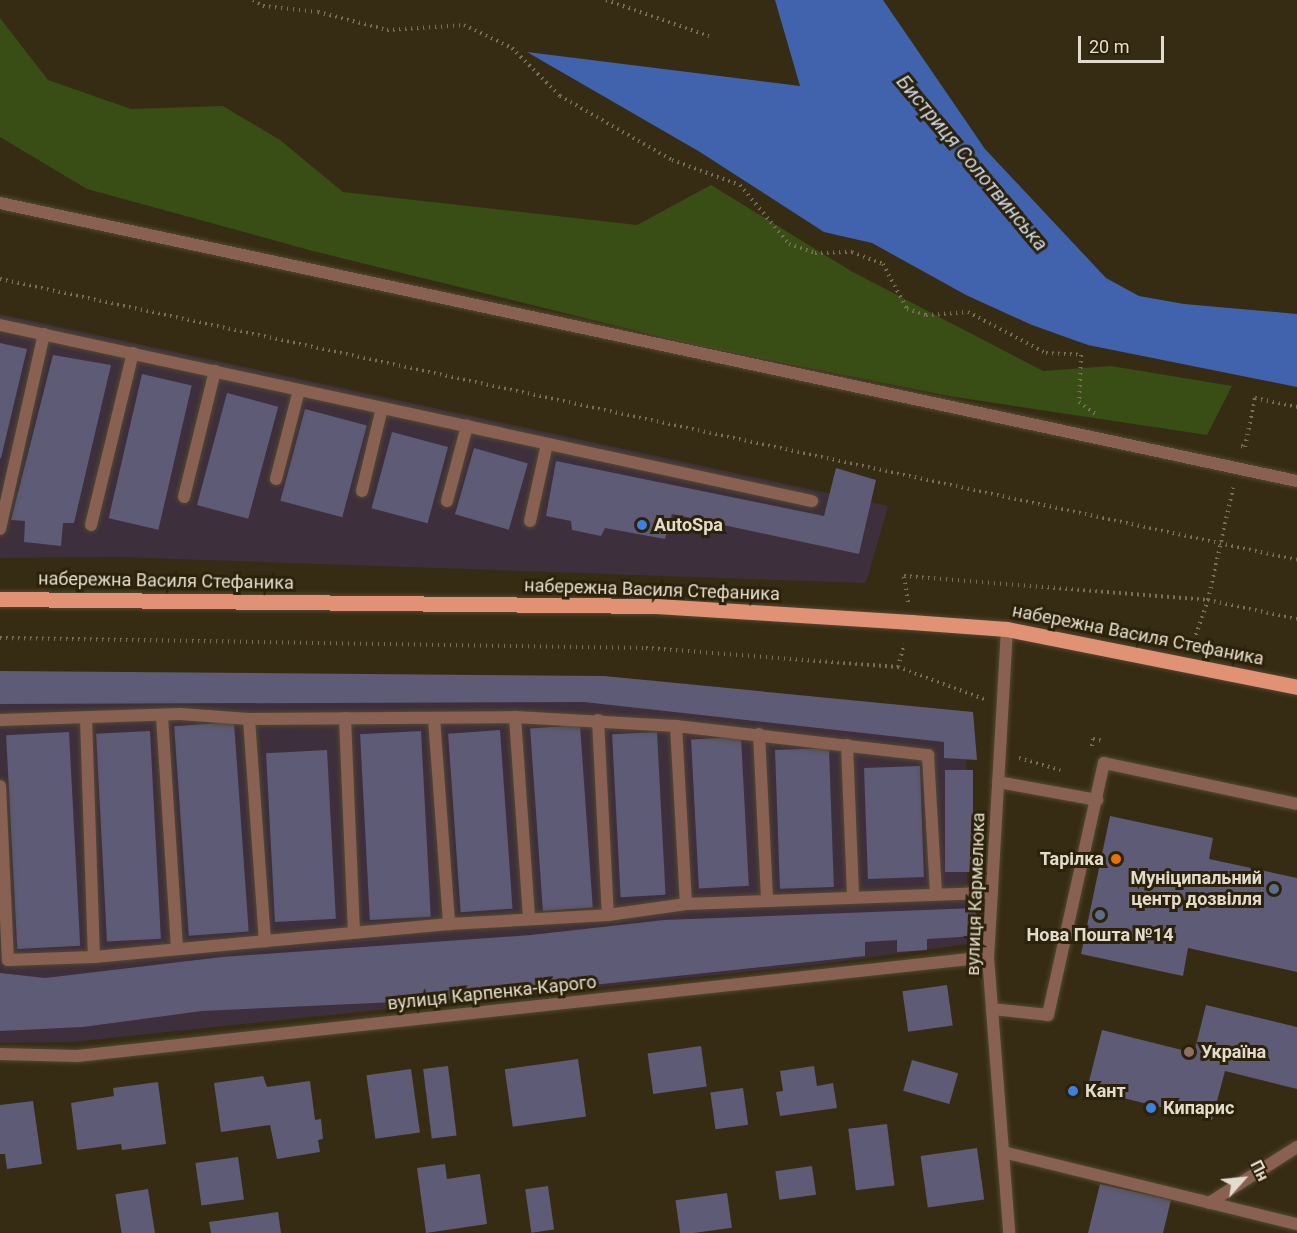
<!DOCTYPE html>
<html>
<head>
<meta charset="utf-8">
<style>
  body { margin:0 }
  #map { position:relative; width:1297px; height:1233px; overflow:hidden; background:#362c13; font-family:Roboto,sans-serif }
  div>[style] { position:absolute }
  .industrial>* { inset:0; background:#3e2f3c }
  .green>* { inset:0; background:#384e14 }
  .water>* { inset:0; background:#4162ad }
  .building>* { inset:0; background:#5d5b75; transform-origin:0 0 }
  .path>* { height:4px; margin-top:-2px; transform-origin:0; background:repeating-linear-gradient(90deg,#786f5a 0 1.5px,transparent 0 6px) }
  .roads { filter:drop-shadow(0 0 2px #524831) drop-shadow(0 0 2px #524831) }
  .lane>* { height:12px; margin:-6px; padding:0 6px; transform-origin:6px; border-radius:6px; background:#886152 }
  .street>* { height:12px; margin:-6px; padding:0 6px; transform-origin:6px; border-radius:6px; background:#886152 }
  .primary>* { height:15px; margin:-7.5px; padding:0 7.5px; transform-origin:7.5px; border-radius:7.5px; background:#e29274 }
  .dots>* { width:16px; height:16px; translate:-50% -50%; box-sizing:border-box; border:3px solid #2c2209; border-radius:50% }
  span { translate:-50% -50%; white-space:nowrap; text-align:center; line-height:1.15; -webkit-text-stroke:6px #2c2209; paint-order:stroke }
  .poi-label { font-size:18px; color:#e3dcce; font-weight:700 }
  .left { translate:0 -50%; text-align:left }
  .right { translate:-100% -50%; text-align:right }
  .street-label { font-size:18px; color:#e3dcce }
  .water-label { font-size:20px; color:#ccd6eb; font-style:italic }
  .north { position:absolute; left:1213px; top:1149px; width:60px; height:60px; -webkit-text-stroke:4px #2c2209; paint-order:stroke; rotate:63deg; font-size:16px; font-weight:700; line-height:24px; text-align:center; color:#e3dcce }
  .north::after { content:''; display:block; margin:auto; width:21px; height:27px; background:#e3dcce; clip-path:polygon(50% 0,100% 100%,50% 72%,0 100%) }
  .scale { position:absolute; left:1078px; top:36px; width:86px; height:27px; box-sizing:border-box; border:3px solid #e3dcce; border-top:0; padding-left:8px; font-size:18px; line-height:21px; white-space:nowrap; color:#e3dcce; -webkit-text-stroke:4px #2c2209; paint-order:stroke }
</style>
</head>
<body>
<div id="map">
  <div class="industrial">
    <div style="clip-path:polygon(0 314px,888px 506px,866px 583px,119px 557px,0 558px)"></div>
    <div style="clip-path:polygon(0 672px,966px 713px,968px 944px,822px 964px,71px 1042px,0 1043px)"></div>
  </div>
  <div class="green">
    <div style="clip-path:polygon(0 18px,48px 80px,131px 109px,223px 106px,280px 140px,343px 192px,637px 225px,711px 185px,851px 271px,1043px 371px,1111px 366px,1232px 386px,1207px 435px,949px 396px,694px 345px,313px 251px,87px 189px,0 137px)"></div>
  </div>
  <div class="water">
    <div style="clip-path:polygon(775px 0,883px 0,985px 149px,1106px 278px,1139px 296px,1184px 304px,1297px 314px,1297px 387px,1088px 345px,1032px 325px,966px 295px,872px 243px,824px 232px,700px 152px,527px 52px,800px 86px)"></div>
  </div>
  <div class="building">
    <div style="clip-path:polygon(0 343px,27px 349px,1px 458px,0 458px)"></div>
    <div style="clip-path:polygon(53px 355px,111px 365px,74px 523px,63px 523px,61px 546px,24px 542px,25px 521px,11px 520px)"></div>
    <div style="left:142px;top:374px;width:51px;height:148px;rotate:13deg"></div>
    <div style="left:227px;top:393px;width:53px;height:116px;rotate:15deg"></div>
    <div style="left:305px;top:409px;width:64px;height:95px;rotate:15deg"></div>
    <div style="left:392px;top:432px;width:58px;height:79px;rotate:15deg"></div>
    <div style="left:474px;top:448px;width:56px;height:69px;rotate:16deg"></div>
    <div style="clip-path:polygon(556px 461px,824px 516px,836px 468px,876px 480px,859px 554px,672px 514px,665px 539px,605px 528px,601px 536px,572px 530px,571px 521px,546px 516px)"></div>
    <div style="clip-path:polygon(0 671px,604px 676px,973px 712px,977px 760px,944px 758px,944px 742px,584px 702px,0 704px)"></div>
    <div style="left:234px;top:722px;width:210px;height:60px;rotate:86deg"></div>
    <div style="left:580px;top:725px;width:183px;height:50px;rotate:86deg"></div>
    <div style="left:500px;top:730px;width:179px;height:52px;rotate:86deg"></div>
    <div style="left:150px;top:731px;width:208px;height:54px;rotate:87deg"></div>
    <div style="left:421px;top:731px;width:186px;height:61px;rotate:87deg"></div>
    <div style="left:69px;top:732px;width:214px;height:63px;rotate:87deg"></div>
    <div style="left:657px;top:732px;width:163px;height:45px;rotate:87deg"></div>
    <div style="left:741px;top:737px;width:149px;height:50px;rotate:87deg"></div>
    <div style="left:829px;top:748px;width:139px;height:54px;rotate:88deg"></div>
    <div style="left:327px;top:750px;width:169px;height:61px;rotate:87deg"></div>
    <div style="left:920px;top:766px;width:111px;height:56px;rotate:88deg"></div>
    <div style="left:945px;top:770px;width:28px;height:102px"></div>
    <div style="clip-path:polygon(1110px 816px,1213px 838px,1209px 859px,1297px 878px,1297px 972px,1188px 948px,1183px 976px,1081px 954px)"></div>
    <div style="clip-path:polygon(976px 908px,977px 936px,927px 939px,927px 950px,897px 952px,897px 940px,865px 942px,865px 956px,461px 999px,202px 1011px,83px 1027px,0 1031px,0 973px,45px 978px,222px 957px,531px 935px,664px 920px)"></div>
    <div style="left:947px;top:985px;width:41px;height:45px;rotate:82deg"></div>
    <div style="clip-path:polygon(1206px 1005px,1297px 1027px,1297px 1089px,1225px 1071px,1212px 1120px,1087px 1089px,1102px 1030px,1194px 1053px)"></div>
    <div style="left:701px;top:1046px;width:41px;height:54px;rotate:82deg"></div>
    <div style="left:578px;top:1059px;width:58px;height:74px;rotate:82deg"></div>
    <div style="left:912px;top:1060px;width:48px;height:32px;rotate:16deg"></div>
    <div style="left:448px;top:1066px;width:70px;height:25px;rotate:83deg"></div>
    <div style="clip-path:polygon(814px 1066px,817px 1086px,833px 1083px,837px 1108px,780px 1116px,776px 1092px,783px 1091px,780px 1071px)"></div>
    <div style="left:411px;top:1069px;width:64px;height:45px;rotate:82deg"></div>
    <div style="clip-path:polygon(263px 1076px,267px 1087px,310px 1081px,315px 1120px,321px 1119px,323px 1139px,318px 1140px,320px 1152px,277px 1159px,270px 1125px,221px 1132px,214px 1083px)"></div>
    <div style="clip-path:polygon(158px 1082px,166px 1144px,122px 1150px,121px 1144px,77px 1150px,71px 1103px,114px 1096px,113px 1088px)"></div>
    <div style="left:743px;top:1088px;width:37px;height:33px;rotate:82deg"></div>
    <div style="clip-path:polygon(33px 1101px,42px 1164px,7px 1169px,5px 1154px,0 1154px,0 1105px)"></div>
    <div style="left:887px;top:1124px;width:62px;height:39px;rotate:83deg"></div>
    <div style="left:977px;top:1148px;width:52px;height:57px;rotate:82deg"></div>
    <div style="left:238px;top:1157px;width:43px;height:43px;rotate:82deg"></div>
    <div style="clip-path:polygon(445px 1164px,447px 1179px,480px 1174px,487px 1224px,426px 1233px,417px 1168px)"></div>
    <div style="left:812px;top:1166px;width:29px;height:37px;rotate:82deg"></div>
    <div style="clip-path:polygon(1100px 1184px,1171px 1200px,1163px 1233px,1088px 1233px)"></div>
    <div style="left:548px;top:1186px;width:44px;height:23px;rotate:82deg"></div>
    <div style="left:148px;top:1189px;width:45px;height:33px;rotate:81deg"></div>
    <div style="left:727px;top:1193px;width:35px;height:52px;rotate:82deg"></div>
    <div style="clip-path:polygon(278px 1212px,281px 1233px,211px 1233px,209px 1222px)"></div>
  </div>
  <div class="path">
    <div style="left:253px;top:0;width:12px;rotate:31deg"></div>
    <div style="left:263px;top:6px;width:55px;rotate:6.2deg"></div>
    <div style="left:318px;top:12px;width:71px;rotate:14.6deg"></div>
    <div style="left:387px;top:30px;width:77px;rotate:-3.7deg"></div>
    <div style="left:464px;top:25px;width:53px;rotate:25.6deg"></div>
    <div style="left:512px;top:48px;width:68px;rotate:45deg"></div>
    <div style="left:560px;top:96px;width:129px;rotate:29.7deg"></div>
    <div style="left:672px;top:160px;width:72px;rotate:20.2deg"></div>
    <div style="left:740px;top:185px;width:77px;rotate:50.3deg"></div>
    <div style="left:789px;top:244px;width:28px;rotate:19deg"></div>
    <div style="left:815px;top:253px;width:37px;rotate:-2deg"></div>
    <div style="left:852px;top:252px;width:33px;rotate:21deg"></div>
    <div style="left:883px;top:264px;width:51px;rotate:61.9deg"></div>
    <div style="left:907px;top:309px;width:20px;rotate:18deg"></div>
    <div style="left:926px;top:315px;width:42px;rotate:-4.1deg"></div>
    <div style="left:968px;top:312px;width:88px;rotate:27.7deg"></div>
    <div style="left:1046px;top:353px;width:35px;rotate:3deg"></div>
    <div style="left:1081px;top:355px;width:47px;rotate:92.4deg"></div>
    <div style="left:1079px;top:402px;width:24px;rotate:36deg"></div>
    <div style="left:606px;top:0;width:109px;rotate:19.3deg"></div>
    <div style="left:0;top:279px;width:1327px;rotate:12.22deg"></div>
    <div style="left:1241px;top:446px;width:4px;rotate:14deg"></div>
    <div style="left:1245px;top:447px;width:50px;rotate:-78.5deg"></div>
    <div style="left:1255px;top:398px;width:43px;rotate:12.1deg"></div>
    <div style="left:908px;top:602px;width:26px;rotate:-99deg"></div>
    <div style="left:904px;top:576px;width:305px;rotate:4.5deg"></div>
    <div style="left:1208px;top:600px;width:91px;rotate:12.1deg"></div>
    <div style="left:0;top:638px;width:646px;rotate:0.89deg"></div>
    <div style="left:646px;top:648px;width:253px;rotate:4.3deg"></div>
    <div style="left:898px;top:667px;width:24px;rotate:-75deg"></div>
    <div style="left:1192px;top:646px;width:49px;rotate:-70.8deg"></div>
    <div style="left:1208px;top:600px;width:115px;rotate:-77.4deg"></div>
    <div style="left:898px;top:667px;width:92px;rotate:20.4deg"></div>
    <div style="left:1092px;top:746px;width:7px;rotate:-82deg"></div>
    <div style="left:1093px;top:739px;width:10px;rotate:11deg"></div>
    <div style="left:1019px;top:758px;width:43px;rotate:16.3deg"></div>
  </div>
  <div class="roads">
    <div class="lane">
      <div style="left:0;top:325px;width:831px;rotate:12.23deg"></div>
      <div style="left:276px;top:479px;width:92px;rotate:-75.5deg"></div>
      <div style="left:362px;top:491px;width:85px;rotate:-76.5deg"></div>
      <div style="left:184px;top:497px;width:130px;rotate:-76.2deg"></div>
      <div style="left:447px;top:501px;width:78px;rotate:-75.1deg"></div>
      <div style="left:530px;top:521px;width:79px;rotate:-77.6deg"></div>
      <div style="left:91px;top:525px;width:177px;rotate:-76.3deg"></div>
      <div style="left:0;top:529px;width:200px;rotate:-77.3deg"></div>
      <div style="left:162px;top:716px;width:233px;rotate:86.3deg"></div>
      <div style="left:515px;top:717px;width:202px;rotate:86deg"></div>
      <div style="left:86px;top:718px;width:239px;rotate:88.1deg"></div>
      <div style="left:345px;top:718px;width:215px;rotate:87.6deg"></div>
      <div style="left:434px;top:718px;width:207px;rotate:85.8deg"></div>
      <div style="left:249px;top:719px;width:223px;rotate:85.9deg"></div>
      <div style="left:0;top:720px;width:180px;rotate:-1.9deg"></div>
      <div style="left:180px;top:714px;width:69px;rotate:4.1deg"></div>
      <div style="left:249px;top:719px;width:266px;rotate:-0.4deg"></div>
      <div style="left:515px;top:717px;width:161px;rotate:3.2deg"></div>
      <div style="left:676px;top:726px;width:254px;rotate:6.6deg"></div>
      <div style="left:928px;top:755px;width:138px;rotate:86.7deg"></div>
      <div style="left:598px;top:720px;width:195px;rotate:87.1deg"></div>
      <div style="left:676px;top:726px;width:178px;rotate:86.8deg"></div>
      <div style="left:759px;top:734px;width:166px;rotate:87.2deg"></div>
      <div style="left:847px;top:745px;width:151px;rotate:87.7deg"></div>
      <div style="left:998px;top:782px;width:101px;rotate:10.3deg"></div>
      <div style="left:0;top:786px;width:174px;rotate:87.4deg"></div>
      <div style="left:8px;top:960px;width:86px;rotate:-2deg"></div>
      <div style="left:94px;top:957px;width:357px;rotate:-5.3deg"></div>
      <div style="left:449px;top:924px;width:159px;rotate:-3.2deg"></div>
      <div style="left:608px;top:915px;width:79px;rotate:-8deg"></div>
      <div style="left:686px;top:904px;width:306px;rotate:-2.1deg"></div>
      <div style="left:992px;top:1009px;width:56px;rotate:6.1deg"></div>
      <div style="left:1048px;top:1015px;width:258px;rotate:-77.5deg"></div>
      <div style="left:1104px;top:763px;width:197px;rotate:12deg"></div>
      <div style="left:1003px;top:1152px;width:303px;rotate:13.8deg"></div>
    </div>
    <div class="street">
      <div style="left:0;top:203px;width:1326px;rotate:12.1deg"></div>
      <div style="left:1007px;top:629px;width:329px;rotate:93.3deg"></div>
      <div style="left:988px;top:957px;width:277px;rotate:85.6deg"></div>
      <div style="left:0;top:1054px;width:77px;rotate:1.5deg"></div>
      <div style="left:77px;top:1056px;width:916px;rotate:-6.2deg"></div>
      <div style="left:1209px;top:1203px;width:104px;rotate:-32.5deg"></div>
    </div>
    <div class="primary">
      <div style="left:0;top:599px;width:656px;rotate:0.61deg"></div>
      <div style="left:656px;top:606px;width:256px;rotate:3.6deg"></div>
      <div style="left:911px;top:622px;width:96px;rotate:4.2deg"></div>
      <div style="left:1007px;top:629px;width:296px;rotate:11.3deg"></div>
    </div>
  </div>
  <div class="dots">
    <div style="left:642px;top:525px;background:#3f7fe0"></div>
    <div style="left:1116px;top:859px;background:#e8710a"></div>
    <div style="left:1274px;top:889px;background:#5c6f8a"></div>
    <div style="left:1100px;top:915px;background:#5c6f8a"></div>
    <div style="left:1189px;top:1052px;background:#8d6e63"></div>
    <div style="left:1073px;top:1091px;background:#3f7fe0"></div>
    <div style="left:1151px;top:1108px;background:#3f7fe0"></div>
  </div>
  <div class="poi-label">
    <span class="left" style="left:654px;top:525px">AutoSpa</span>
    <span class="right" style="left:1104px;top:859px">Тарілка</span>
    <span class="right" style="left:1262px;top:889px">Муніципальний<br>центр дозвілля</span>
    <span style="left:1100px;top:935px">Нова Пошта №14</span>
    <span class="left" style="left:1201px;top:1052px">Україна</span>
    <span class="left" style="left:1085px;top:1091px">Кант</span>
    <span class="left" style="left:1163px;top:1108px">Кипарис</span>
  </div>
  <div class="street-label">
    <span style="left:166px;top:581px;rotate:1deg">набережна Василя Стефаника</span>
    <span style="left:652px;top:590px;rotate:2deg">набережна Василя Стефаника</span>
    <span style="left:1138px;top:635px;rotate:11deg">набережна Василя Стефаника</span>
    <span style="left:976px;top:894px;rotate:-88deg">вулиця Кармелюка</span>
    <span style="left:492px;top:993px;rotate:-6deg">вулиця Карпенка-Карого</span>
  </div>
  <div class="water-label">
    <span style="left:972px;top:163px;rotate:50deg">Бистриця Солотвинська</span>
  </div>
  <div class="north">Пн</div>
  <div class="scale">20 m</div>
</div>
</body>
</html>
